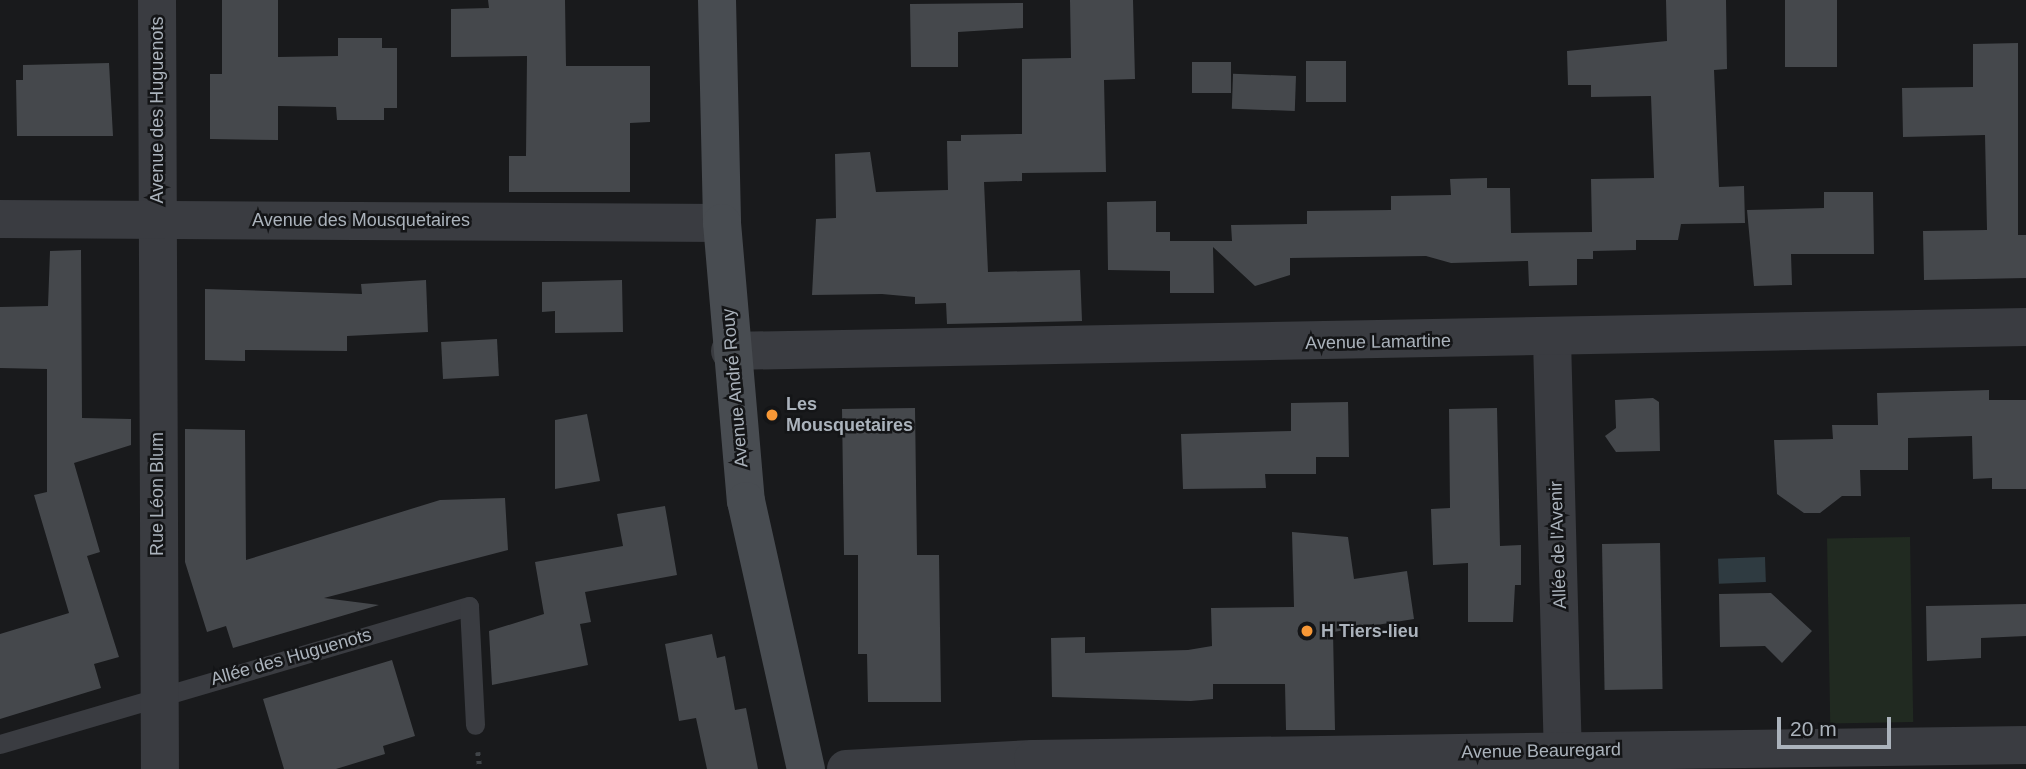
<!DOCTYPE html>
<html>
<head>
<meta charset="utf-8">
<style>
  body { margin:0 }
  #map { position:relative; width:2026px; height:769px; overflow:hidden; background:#191a1c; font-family:Arial,sans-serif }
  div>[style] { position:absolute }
  .green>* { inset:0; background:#212a21; transform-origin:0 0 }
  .water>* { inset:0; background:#2f3b41; transform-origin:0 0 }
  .building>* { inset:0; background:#45484c; transform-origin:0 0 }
  .path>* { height:4.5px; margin-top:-2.25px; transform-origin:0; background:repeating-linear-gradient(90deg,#404448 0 3.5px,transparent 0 8.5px) }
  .service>* { height:19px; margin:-9.5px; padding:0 9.5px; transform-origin:9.5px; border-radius:9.5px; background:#3a3c41 }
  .minor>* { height:38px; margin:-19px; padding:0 19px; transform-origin:19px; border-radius:19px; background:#3a3c41 }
  .tertiary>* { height:38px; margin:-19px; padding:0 19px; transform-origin:19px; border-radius:19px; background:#3a3c41 }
  .secondary>* { height:38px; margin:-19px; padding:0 19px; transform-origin:19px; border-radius:19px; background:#484c51 }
  .dots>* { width:19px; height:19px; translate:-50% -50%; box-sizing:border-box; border:4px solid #141517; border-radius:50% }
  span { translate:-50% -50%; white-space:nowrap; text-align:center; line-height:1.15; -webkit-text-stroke:5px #141517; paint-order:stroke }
  .street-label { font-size:18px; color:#abb3bc }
  .poi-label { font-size:18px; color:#abb3bc; font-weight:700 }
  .left { translate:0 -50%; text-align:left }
  .scale { position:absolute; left:1777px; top:717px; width:114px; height:32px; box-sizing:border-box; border:4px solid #abb3bc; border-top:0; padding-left:9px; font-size:21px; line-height:24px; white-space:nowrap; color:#abb3bc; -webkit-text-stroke:5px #141517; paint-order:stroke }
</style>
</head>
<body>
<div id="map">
  <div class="green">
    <div style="left:1910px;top:537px;width:185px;height:83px;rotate:89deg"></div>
  </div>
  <div class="water">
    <div style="left:1765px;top:557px;width:25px;height:47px;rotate:88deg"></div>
  </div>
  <div class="building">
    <div style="clip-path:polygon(222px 0,278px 0,278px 57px,338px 56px,338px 38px,382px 38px,382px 48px,397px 48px,397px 108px,384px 108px,384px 120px,337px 120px,336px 107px,278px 106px,278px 140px,210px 139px,210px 74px,222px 74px)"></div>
    <div style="clip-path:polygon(488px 0,565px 0,566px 66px,650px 66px,650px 122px,630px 123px,630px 192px,509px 192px,509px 156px,526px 156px,527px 56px,451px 57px,451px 9px,489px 8px)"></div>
    <div style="clip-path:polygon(1070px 0,1133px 0,1135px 79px,1104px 80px,1106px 172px,1022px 173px,1022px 181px,984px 182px,988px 272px,1080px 270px,1082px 321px,947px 324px,946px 303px,915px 304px,915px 297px,882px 294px,812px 295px,816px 219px,836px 218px,835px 154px,870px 152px,876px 192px,948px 190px,947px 141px,961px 141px,961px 135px,1022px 134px,1022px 59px,1071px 58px)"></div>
    <div style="clip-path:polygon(1666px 0,1726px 0,1727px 69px,1714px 70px,1719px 187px,1744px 186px,1745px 223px,1681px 224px,1678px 240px,1636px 240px,1636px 250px,1593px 251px,1593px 259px,1577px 259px,1577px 285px,1529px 286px,1528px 261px,1451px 263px,1426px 256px,1290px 258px,1290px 275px,1255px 286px,1213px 247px,1214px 293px,1170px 293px,1170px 271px,1108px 270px,1107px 202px,1156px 201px,1156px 232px,1170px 232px,1170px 241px,1232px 241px,1231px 225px,1307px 224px,1307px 211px,1391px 210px,1391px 196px,1451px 195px,1450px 179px,1487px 178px,1487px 188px,1510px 188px,1511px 233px,1592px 232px,1591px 179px,1654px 178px,1651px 96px,1591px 97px,1591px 85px,1568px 85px,1567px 51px,1667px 41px)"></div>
    <div style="left:1785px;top:0;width:52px;height:67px"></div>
    <div style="clip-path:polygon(1023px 3px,1023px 28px,958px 32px,958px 67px,911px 67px,910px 4px)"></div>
    <div style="clip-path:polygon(2018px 43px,2018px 235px,2026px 235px,2026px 278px,1924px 280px,1923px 231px,1987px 230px,1985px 135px,1903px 137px,1902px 88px,1973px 87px,1973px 44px)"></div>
    <div style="left:1306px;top:61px;width:40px;height:41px"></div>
    <div style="left:1231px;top:62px;width:31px;height:39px;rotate:90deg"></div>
    <div style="clip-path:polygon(109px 63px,113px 136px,17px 136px,16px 80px,23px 80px,23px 65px)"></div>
    <div style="left:1296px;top:76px;width:35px;height:63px;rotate:92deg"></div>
    <div style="clip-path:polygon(1824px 192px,1873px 192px,1874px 254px,1791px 254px,1792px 285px,1754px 286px,1747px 210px,1824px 208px)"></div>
    <div style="clip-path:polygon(81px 250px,82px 418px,131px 419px,131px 445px,74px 463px,100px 552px,87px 556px,119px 657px,94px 664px,101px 688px,0 719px,0 634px,69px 613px,34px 495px,47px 492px,47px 369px,0 368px,0 307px,48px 306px,50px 251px)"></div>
    <div style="clip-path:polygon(426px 280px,428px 332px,347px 336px,347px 351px,245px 350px,245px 361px,205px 360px,205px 289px,362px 294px,361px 284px)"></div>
    <div style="clip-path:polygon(622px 280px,623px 332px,555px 333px,555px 311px,542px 312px,542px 282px)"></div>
    <div style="left:497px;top:339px;width:37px;height:56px;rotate:87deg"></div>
    <div style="clip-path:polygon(1989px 390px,1989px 400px,2026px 400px,2026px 489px,1992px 489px,1992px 478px,1973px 479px,1972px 436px,1908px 438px,1908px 470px,1860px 470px,1861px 496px,1842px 496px,1820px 513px,1804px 513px,1777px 494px,1774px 440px,1833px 439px,1832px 425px,1878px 425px,1877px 393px)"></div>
    <div style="clip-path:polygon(1653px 398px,1659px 402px,1660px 451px,1616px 452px,1605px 436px,1616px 428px,1615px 400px)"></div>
    <div style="clip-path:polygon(1348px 402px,1349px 457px,1316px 457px,1316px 474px,1265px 474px,1266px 488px,1183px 489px,1181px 434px,1291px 431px,1291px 403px)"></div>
    <div style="clip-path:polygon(915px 408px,917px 555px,939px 555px,941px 702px,868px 702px,867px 654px,858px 654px,858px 555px,844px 555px,842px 409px)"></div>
    <div style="clip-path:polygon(1497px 408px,1500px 546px,1521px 545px,1521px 585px,1515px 585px,1513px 622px,1468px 622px,1468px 563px,1433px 565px,1431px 509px,1450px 508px,1449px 409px)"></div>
    <div style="clip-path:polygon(587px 414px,600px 481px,555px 489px,555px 420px)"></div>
    <div style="clip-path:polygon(185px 429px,245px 430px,246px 560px,440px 500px,505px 498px,508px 550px,324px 598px,379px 605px,233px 648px,226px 626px,207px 632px,185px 562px)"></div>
    <div style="clip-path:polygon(665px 506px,677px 575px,585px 592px,591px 622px,580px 624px,588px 665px,492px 685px,489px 631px,544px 614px,535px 562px,623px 546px,617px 514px)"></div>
    <div style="clip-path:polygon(1292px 532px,1348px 537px,1354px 579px,1407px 571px,1414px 619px,1333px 632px,1335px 730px,1286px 730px,1285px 684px,1213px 684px,1213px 699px,1191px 701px,1052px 697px,1051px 638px,1085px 637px,1085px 653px,1188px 650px,1212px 646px,1211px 608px,1294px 607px)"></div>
    <div style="left:1660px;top:543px;width:146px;height:58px;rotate:89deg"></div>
    <div style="clip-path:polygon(1771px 593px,1812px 631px,1782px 663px,1765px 646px,1720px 647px,1719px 594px)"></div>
    <div style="clip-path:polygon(2026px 604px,2026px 636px,1981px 638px,1981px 658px,1927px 661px,1926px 606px)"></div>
    <div style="clip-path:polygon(712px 634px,717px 658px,725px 656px,735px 710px,746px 708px,758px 769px,707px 769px,696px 718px,679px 721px,665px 644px)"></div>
    <div style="clip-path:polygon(392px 660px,415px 736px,383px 746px,385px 754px,336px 769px,284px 769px,263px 699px)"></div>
  </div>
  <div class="path">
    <div style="left:478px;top:752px;width:17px;rotate:83deg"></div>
  </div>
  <div class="service">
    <div style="left:0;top:744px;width:489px;rotate:-16.4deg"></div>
    <div style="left:469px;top:606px;width:119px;rotate:87.1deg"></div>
  </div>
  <div class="minor">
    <div style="left:157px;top:0;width:769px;rotate:89.78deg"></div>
    <div style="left:1552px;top:339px;width:411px;rotate:88.5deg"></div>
    <div style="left:730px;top:351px;width:1296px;rotate:-1.06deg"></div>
    <div style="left:846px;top:769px;width:187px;rotate:-3.1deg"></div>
    <div style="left:1033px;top:759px;width:993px;rotate:-0.81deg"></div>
  </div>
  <div class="tertiary">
    <div style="left:0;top:219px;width:722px;rotate:0.32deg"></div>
  </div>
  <div class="secondary">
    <div style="left:717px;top:0;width:223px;rotate:88.7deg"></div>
    <div style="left:722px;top:223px;width:279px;rotate:85.1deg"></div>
    <div style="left:746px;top:501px;width:275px;rotate:77.4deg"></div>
  </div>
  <div class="dots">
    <div style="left:772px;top:415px;background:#f89836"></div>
    <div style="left:1307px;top:631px;background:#f89836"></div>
  </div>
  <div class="street-label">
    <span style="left:157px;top:110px;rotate:-90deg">Avenue des Huguenots</span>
    <span style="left:361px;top:220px">Avenue des Mousquetaires</span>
    <span style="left:1378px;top:342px;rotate:-1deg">Avenue Lamartine</span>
    <span style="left:735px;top:388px;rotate:-95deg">Avenue André Rouy</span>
    <span style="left:157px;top:494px;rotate:-90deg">Rue Léon Blum</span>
    <span style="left:1558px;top:545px;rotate:-92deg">Allée de l'Avenir</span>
    <span style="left:291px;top:657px;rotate:-16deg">Allée des Huguenots</span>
    <span style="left:1541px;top:751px;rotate:-1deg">Avenue Beauregard</span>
  </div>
  <div class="poi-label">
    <span class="left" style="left:786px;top:415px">Les<br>Mousquetaires</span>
    <span class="left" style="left:1321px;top:631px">H Tiers-lieu</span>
  </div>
  <div class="scale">20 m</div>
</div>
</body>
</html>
